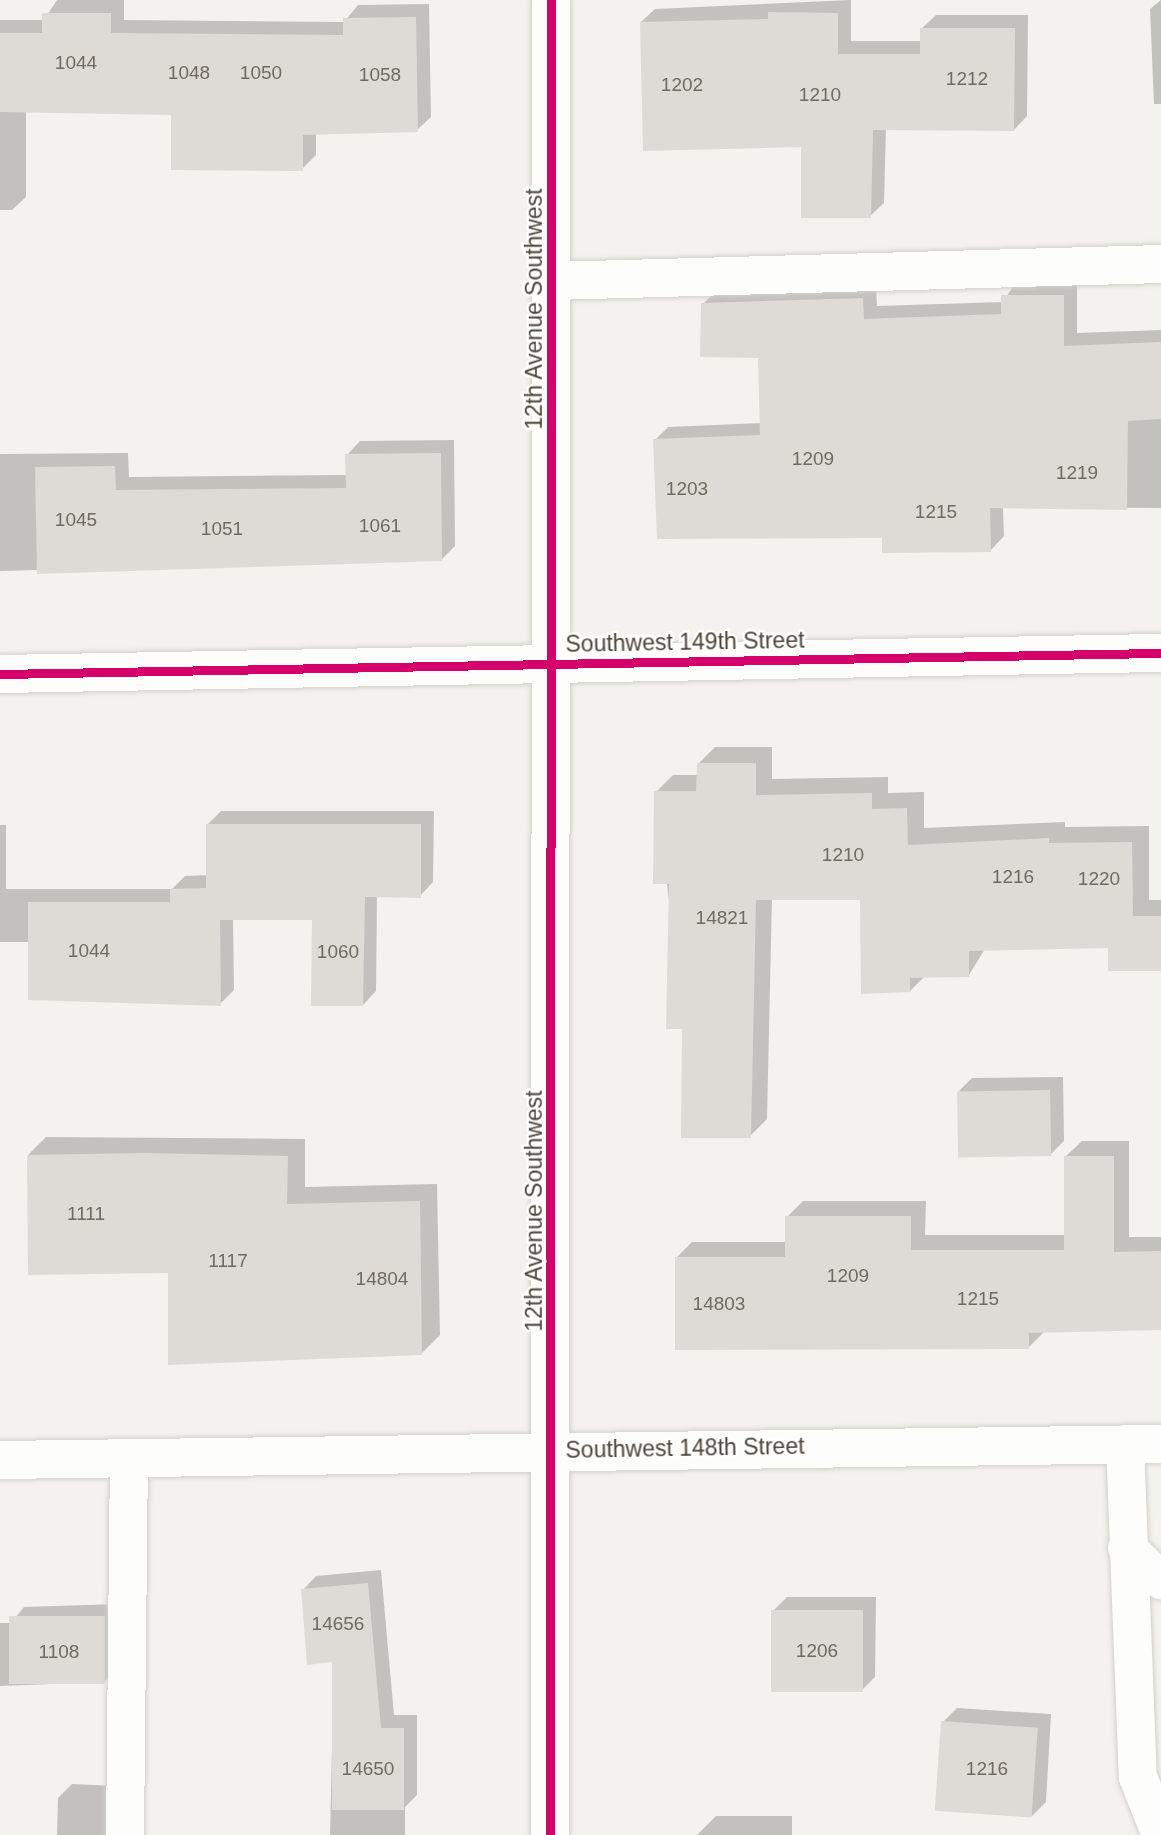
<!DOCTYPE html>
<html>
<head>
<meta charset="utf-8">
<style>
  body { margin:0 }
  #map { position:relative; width:1161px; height:1835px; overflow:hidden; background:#f4f2ee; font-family:Arial,sans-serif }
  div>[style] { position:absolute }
  .shadow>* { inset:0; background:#0003 }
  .building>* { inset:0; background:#dedbd6; transform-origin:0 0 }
  .roads { filter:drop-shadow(0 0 2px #d2d0cb) drop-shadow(0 0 2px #d2d0cb) }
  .minor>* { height:38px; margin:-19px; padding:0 19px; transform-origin:19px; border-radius:19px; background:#fdfdfc }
  .cycleway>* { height:9px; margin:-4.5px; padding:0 4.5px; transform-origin:4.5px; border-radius:4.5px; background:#d6006c }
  span { translate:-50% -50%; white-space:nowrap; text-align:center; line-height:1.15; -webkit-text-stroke:5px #fff; paint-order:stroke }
  .number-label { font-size:19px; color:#706a61 }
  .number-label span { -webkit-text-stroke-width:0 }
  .street-label { font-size:23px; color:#4b4439 }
</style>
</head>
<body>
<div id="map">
  <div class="shadow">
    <div style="clip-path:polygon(57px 0,124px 0,124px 20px,344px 22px,358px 5px,429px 4px,431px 117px,417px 130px,316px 133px,316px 155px,302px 169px,173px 113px,26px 111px,26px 197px,12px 210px,0 210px,0 20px,44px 20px)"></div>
    <div style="clip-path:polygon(851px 0,851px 41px,922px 41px,922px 28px,936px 15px,1028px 15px,1027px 116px,1014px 130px,886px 128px,884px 203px,870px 216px,803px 145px,641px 22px,655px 9px)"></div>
    <div style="clip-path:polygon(1161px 0,1161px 104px,1154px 104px,1150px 9px)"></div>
    <div style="clip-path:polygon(1016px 282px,1077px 282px,1077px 333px,1161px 330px,1161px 508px,1003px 507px,1004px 536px,991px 550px,884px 536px,655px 440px,668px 427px,762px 423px,760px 356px,703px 304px,716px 291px,876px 285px,877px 306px,1003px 302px)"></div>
    <div style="clip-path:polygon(454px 440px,455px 546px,441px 560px,0 571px,0 454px,128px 453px,129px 477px,347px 475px,347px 455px,360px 441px)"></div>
    <div style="clip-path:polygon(715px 747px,772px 747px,772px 779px,888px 777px,888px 793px,924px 792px,924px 828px,1065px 822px,1065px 827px,1149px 826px,1149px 900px,1161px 900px,1161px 969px,1110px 946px,985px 949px,969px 975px,925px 976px,910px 991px,862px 898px,772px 898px,767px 1119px,750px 1136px,684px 1027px,656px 792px,673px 775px,698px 775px,698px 764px)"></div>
    <div style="clip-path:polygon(221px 811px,434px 811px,433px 882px,420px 896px,377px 895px,376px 991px,363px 1005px,314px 919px,233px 919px,234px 990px,220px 1004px,30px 942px,0 942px,0 825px,6px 825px,6px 889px,172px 889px,185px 876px,208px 875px,207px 825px)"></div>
    <div style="clip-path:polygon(1063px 1077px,1064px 1141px,1050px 1155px,959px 1091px,972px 1078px)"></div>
    <div style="clip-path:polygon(46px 1137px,305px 1139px,305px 1187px,437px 1184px,440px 1335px,422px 1353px,170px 1271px,28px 1155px)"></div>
    <div style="clip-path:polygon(1082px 1141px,1129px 1141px,1129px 1237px,1161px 1237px,1161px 1328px,1045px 1331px,1029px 1347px,677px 1257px,692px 1242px,787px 1242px,787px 1217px,803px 1201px,926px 1201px,925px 1235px,1066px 1235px,1066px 1156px)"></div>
    <div style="clip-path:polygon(381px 1570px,394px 1715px,417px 1715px,417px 1795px,405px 1807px,405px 1835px,330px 1835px,334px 1661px,303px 1590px,316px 1576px)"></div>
    <div style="clip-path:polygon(787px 1597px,876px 1597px,875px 1677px,861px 1691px,773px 1611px)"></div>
    <div style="clip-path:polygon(118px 1604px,118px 1669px,104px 1682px,0 1686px,0 1623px,11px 1623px,24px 1607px)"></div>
    <div style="clip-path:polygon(957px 1708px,1051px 1714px,1046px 1802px,1032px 1816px,943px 1722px)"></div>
    <div style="clip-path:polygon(72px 1784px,116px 1786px,120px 1835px,57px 1835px,58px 1798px)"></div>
    <div style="clip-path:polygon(716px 1816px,792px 1816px,792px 1835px,697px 1835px)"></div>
  </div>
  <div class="building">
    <div style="clip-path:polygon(768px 12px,838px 13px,838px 54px,920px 54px,920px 28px,1015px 28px,1014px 131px,873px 130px,871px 218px,801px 218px,801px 147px,643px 151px,640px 22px,768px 19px)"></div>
    <div style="clip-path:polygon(42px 13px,111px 13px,111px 33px,343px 35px,343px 18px,416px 17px,418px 132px,303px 135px,303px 171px,171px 170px,171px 115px,0 112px,0 33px,42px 33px)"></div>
    <div style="clip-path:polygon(1001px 295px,1064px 295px,1064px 346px,1161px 342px,1161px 419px,1128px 421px,1127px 510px,990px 508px,991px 552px,882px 553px,882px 538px,657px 539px,653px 439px,760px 435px,758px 358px,700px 357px,701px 303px,863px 298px,864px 319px,1001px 314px)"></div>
    <div style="clip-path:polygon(441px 453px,442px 561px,37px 574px,35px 467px,115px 466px,116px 490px,346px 488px,345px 454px)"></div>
    <div style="clip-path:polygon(697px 763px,756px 763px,756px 795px,872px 793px,872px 809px,907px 808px,908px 845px,1049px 838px,1049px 843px,1132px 842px,1133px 916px,1161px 916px,1161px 971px,1108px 971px,1108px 948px,969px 951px,969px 977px,910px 978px,910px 992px,861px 994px,860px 900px,756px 900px,751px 1138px,681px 1138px,682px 1029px,666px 1029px,669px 884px,653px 884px,654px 791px,696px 791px)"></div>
    <div style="clip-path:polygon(206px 824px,421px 824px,421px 898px,365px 897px,363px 1006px,311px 1006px,312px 920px,220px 920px,221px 1006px,28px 1000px,28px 902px,170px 902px,170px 889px,206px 888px)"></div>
    <div style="left:1050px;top:1090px;width:66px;height:93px;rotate:89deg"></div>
    <div style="clip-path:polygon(144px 1153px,288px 1156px,287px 1204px,420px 1201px,422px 1355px,168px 1365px,168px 1273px,28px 1275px,27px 1155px)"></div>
    <div style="clip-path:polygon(1064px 1156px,1114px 1156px,1114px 1252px,1161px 1251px,1161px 1330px,1029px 1333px,1029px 1349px,675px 1350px,675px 1257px,785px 1257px,785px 1216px,911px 1216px,911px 1250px,1064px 1250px)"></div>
    <div style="clip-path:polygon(368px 1583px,381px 1728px,404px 1728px,404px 1810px,332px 1810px,332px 1662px,307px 1665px,301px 1589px)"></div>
    <div style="left:771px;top:1610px;width:92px;height:82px"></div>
    <div style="left:105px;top:1616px;width:68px;height:96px;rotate:90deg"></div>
    <div style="left:941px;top:1721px;width:97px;height:90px;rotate:4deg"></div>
  </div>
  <div class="roads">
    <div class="minor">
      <div style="left:553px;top:281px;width:608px;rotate:-1.6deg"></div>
      <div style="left:0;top:674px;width:1161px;rotate:-1.04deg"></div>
      <div style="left:1125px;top:1444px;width:333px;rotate:87.8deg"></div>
      <div style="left:1138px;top:1777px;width:62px;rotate:68.4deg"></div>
      <div style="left:0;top:1460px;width:1161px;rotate:-0.79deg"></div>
      <div style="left:1127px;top:1548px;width:47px;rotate:43.3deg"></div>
      <div style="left:125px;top:1835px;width:377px;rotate:-89.4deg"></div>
      <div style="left:550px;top:1835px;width:1835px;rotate:-89.97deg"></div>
    </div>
  </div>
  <div class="cycleway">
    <div style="left:0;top:674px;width:1161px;rotate:-1.04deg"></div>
    <div style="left:550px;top:1835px;width:1835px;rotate:-89.97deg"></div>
  </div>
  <div class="number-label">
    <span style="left:76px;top:63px">1044</span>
    <span style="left:189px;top:73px">1048</span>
    <span style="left:261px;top:73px">1050</span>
    <span style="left:380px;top:75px">1058</span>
    <span style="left:967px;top:79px">1212</span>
    <span style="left:682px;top:85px">1202</span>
    <span style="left:820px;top:95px">1210</span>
    <span style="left:813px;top:459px">1209</span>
    <span style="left:1077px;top:473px">1219</span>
    <span style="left:687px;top:489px">1203</span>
    <span style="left:936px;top:512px">1215</span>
    <span style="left:76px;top:520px">1045</span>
    <span style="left:380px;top:526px">1061</span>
    <span style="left:222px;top:529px">1051</span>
    <span style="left:843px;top:855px">1210</span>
    <span style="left:1013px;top:877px">1216</span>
    <span style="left:1099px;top:879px">1220</span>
    <span style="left:722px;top:918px">14821</span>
    <span style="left:89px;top:951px">1044</span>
    <span style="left:338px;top:952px">1060</span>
    <span style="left:86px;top:1214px">1111</span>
    <span style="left:228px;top:1261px">1117</span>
    <span style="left:848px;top:1276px">1209</span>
    <span style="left:382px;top:1279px">14804</span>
    <span style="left:978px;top:1299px">1215</span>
    <span style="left:719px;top:1304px">14803</span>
    <span style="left:338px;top:1624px">14656</span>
    <span style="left:817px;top:1651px">1206</span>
    <span style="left:59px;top:1652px">1108</span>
    <span style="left:368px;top:1769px">14650</span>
    <span style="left:987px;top:1769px">1216</span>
  </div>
  <div class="street-label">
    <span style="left:534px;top:309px;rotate:-90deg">12th Avenue Southwest</span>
    <span style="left:685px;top:642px;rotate:-1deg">Southwest 149th Street</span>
    <span style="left:534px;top:1211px;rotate:-90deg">12th Avenue Southwest</span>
    <span style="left:685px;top:1448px;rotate:-1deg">Southwest 148th Street</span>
  </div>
</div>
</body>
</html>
